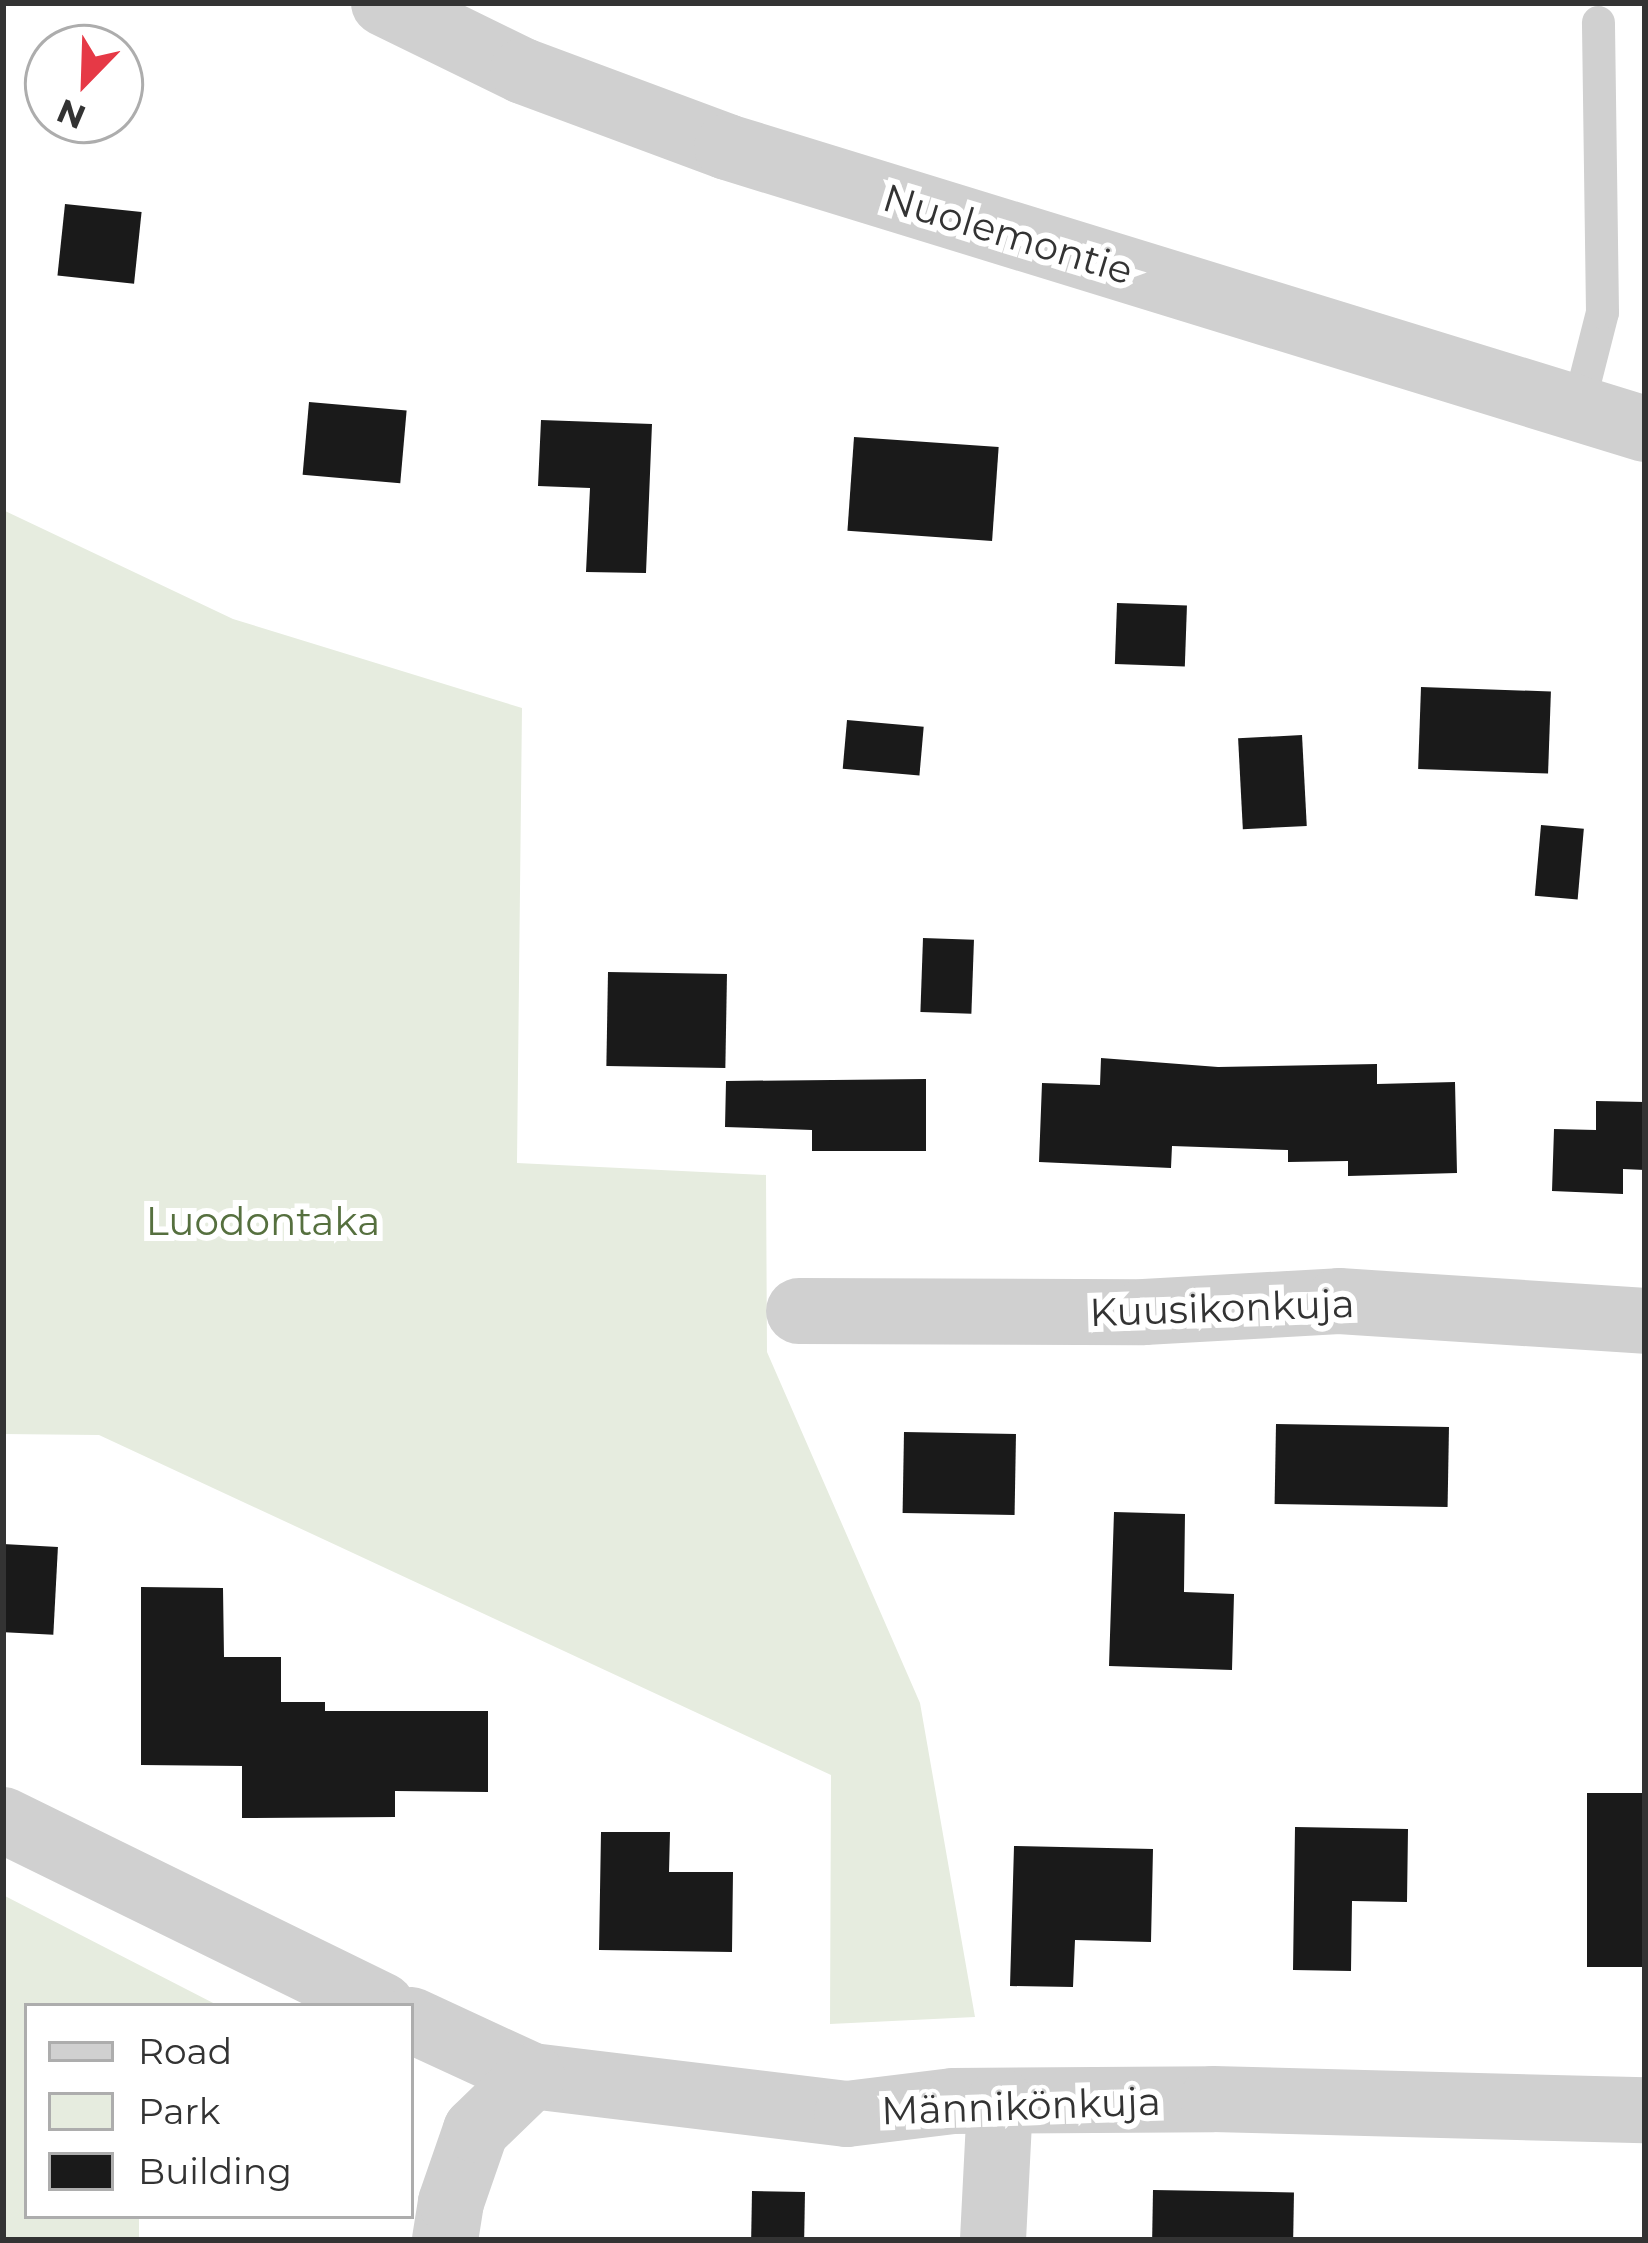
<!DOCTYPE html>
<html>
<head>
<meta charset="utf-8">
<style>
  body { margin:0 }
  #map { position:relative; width:1648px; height:2243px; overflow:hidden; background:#fff; font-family:Montserrat,sans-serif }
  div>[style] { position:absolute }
  .green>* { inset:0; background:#e6ecdf }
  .building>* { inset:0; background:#1a1a1a; transform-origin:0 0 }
  .service>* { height:33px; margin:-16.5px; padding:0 16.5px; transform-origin:16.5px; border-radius:16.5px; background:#d0d0d0 }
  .minor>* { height:66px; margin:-33px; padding:0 33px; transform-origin:33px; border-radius:33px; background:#d0d0d0 }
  span { translate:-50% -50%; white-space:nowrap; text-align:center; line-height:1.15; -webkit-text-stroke:12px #fff; paint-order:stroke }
  .street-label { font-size:39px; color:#333 }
  .park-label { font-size:39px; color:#56703f }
  .frame { position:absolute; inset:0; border:6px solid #333; pointer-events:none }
  .legend { position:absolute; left:24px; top:2003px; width:390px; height:216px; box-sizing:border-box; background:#fff; border:3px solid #adadad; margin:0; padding:15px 21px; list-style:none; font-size:36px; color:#333 }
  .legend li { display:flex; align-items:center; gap:24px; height:60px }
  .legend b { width:60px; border:3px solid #adadad }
  .north { position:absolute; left:24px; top:24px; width:120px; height:120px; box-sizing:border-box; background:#fff; border:3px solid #adadad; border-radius:50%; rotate:203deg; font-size:33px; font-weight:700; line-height:48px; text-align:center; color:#333 }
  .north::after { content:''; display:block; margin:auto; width:42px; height:54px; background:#e63946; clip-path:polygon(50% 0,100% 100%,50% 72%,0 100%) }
</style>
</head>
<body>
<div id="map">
  <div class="green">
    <div style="clip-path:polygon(3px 510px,233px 619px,522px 708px,517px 1163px,766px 1175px,767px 1352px,920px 1703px,975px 2017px,830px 2024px,831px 1775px,99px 1435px,3px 1434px)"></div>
    <div style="clip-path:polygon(3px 1895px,219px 2006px,27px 2006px,27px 2216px,139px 2216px,139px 2240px,3px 2240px)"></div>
  </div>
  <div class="building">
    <div style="left:65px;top:204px;width:77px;height:72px;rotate:6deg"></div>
    <div style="left:309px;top:402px;width:98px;height:73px;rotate:5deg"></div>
    <div style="clip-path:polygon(541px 420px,652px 424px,646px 573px,586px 572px,590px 488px,538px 486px)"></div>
    <div style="left:854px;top:437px;width:145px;height:94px;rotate:4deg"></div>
    <div style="left:1117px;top:603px;width:70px;height:61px;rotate:2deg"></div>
    <div style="left:1421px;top:687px;width:130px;height:82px;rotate:2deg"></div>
    <div style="left:847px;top:720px;width:77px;height:49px;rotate:5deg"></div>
    <div style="left:1302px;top:735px;width:91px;height:64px;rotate:87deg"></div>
    <div style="left:1541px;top:825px;width:43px;height:71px;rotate:5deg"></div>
    <div style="left:923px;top:938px;width:51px;height:74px;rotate:2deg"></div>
    <div style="left:608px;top:972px;width:119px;height:94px;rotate:1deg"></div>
    <div style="clip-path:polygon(1101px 1058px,1218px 1067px,1377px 1064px,1377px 1084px,1455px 1082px,1457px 1173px,1348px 1176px,1348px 1161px,1288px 1162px,1288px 1150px,1172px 1146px,1171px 1168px,1039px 1162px,1042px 1083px,1100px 1085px)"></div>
    <div style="clip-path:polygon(926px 1079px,926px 1151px,812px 1151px,812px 1130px,725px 1127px,726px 1081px)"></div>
    <div style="clip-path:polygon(1596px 1101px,1645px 1102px,1645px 1170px,1623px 1169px,1623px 1194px,1552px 1191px,1554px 1129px,1596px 1130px)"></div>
    <div style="left:1276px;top:1424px;width:173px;height:80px;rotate:1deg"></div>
    <div style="left:904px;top:1432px;width:112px;height:81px;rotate:1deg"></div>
    <div style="clip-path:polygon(1114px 1512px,1185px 1514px,1184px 1592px,1234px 1594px,1232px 1670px,1109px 1666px)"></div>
    <div style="left:3px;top:1544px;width:55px;height:88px;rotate:3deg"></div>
    <div style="clip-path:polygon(141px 1587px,223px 1588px,224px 1657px,281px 1657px,281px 1702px,325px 1702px,325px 1711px,488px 1711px,488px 1792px,395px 1791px,395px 1817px,242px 1818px,242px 1766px,141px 1765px)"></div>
    <div style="left:1587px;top:1793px;width:58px;height:174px"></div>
    <div style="clip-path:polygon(1295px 1827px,1408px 1829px,1407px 1902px,1352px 1901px,1351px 1971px,1293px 1970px)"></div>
    <div style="clip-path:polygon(601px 1832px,670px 1832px,669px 1872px,733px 1872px,732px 1952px,599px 1950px)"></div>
    <div style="clip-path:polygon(1014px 1846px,1153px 1849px,1151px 1942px,1075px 1940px,1073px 1987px,1010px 1986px)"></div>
    <div style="left:1153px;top:2190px;width:141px;height:50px;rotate:1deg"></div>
    <div style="left:752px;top:2191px;width:53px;height:49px;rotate:1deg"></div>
  </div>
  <div class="service">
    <div style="left:1577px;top:410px;width:101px;rotate:-75.7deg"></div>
    <div style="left:1602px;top:312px;width:290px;rotate:-90.8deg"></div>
  </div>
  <div class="minor">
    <div style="left:384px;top:3px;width:155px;rotate:26.1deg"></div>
    <div style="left:523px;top:71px;width:218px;rotate:20.4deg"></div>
    <div style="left:727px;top:147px;width:960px;rotate:17.08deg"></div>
    <div style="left:799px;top:1311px;width:345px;rotate:0.2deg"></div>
    <div style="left:1144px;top:1312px;width:195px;rotate:-3.2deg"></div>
    <div style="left:1339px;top:1301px;width:307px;rotate:3.7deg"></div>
    <div style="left:3px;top:1820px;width:422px;rotate:26.1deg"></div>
    <div style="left:411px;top:2020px;width:133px;rotate:24.8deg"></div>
    <div style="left:532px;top:2076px;width:317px;rotate:6.9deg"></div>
    <div style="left:847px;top:2114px;width:107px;rotate:-7deg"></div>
    <div style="left:953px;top:2101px;width:260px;rotate:-0.4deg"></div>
    <div style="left:1213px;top:2099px;width:432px;rotate:1.5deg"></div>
    <div style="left:445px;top:2240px;width:38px;rotate:-81deg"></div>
    <div style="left:451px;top:2202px;width:76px;rotate:-70.9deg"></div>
    <div style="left:476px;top:2130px;width:78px;rotate:-44deg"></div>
    <div style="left:993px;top:2240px;width:139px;rotate:-87.1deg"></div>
  </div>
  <div class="street-label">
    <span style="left:1008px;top:234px;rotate:17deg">Nuolemontie</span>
    <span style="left:1222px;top:1308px;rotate:-2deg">Kuusikonkuja</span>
    <span style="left:1021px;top:2106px;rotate:-2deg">Männikönkuja</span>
  </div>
  <div class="park-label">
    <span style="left:263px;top:1221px">Luodontaka</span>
  </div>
  <div class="frame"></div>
  <ul class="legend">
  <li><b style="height:15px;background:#d0d0d0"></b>Road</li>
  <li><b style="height:33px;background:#e6ecdf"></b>Park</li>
  <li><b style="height:33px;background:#1a1a1a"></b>Building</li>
  </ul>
  <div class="north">N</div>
</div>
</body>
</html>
